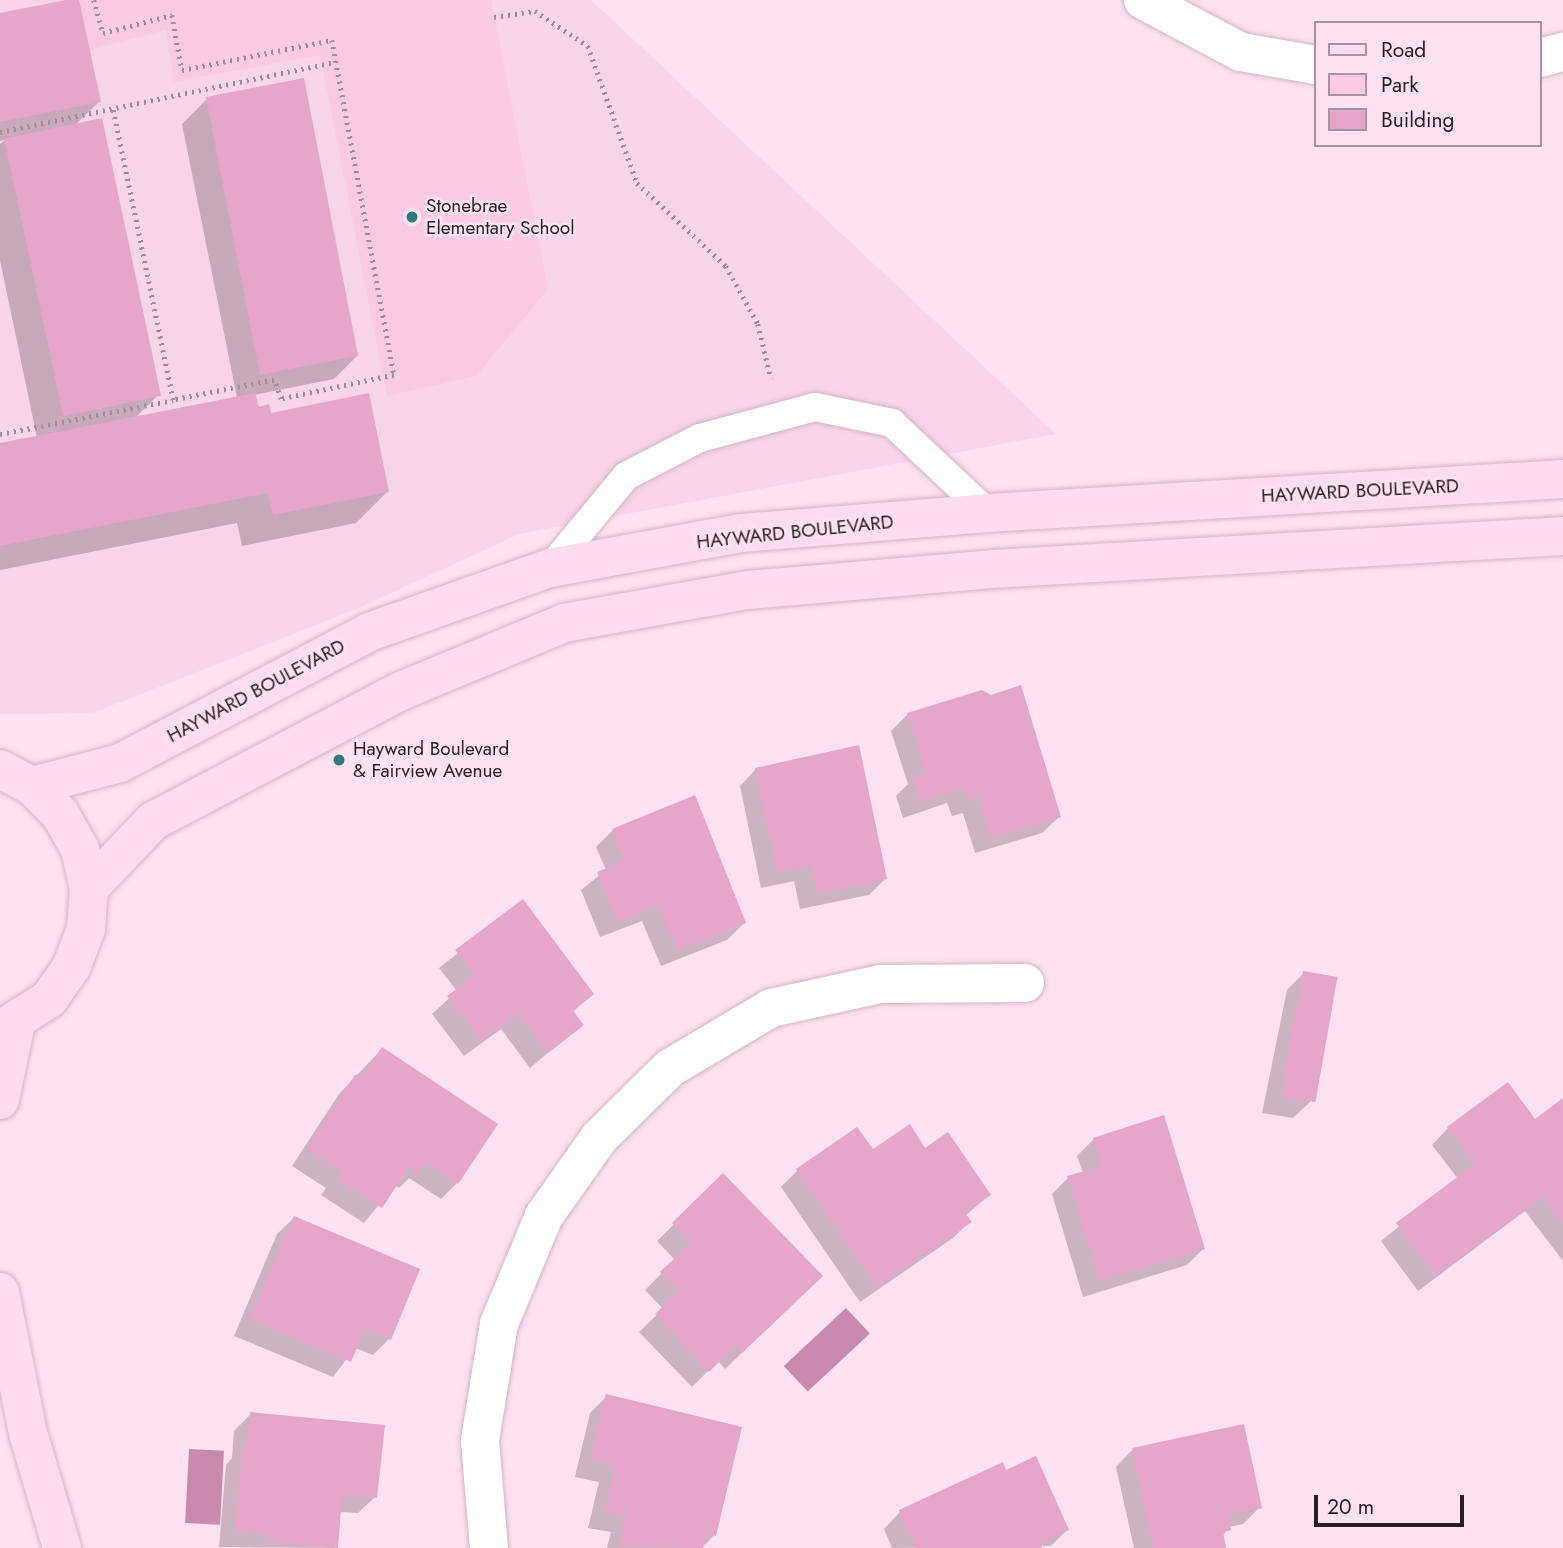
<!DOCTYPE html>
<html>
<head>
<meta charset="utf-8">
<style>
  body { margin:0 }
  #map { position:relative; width:1563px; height:1548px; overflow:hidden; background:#fee2f1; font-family:Jost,sans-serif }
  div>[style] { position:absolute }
  .built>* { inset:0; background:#f8d5e8 }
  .green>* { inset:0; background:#fdcae6 }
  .water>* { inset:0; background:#c98aad; transform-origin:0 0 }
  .shadow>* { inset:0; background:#0003 }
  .building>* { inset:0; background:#e6a5c9; transform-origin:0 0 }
  .path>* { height:4.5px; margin-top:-2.25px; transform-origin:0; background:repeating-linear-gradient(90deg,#a08c96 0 2px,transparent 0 7px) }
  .roads { filter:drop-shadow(0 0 2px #d1b6c4) drop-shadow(0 0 2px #d1b6c4) }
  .lane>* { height:28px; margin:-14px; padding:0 14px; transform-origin:14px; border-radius:14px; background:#fff }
  .street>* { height:38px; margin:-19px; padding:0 19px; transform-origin:19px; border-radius:19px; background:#fff }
  .secondary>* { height:38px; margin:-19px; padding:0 19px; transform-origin:19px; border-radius:19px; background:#fcdcef }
  .dots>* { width:19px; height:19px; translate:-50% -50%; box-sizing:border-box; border:4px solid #fee2f1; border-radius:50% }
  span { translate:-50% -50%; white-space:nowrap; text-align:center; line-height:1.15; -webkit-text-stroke:5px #fee2f1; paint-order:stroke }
  .poi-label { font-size:19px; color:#271d22 }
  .left { translate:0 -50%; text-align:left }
  .street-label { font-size:19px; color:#271d22 }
  .legend { position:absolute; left:1314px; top:21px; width:228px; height:126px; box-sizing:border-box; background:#fee2f1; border:2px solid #a8939e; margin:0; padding:9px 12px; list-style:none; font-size:21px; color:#271d22 }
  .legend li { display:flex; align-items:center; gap:14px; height:35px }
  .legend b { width:35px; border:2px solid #a8939e }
  .scale { position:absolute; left:1314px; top:1495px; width:150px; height:32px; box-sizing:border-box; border:4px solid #271d22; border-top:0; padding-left:9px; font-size:21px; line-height:24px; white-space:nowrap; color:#271d22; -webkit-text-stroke:5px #fee2f1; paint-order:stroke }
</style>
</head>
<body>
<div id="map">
  <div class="built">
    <div style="clip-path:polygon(0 0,591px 0,1056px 434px,519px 534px,359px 608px,93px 713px,0 714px)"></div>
  </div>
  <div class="green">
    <div style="clip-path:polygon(73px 0,491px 0,548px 289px,476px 376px,387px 396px,320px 55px,174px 82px,166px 30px,89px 50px)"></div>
  </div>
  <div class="water">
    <div style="left:846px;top:1308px;width:35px;height:85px;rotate:47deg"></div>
    <div style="left:189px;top:1449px;width:35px;height:74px;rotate:3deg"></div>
  </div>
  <div class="shadow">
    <div style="clip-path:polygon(77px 0,99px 102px,75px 125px,158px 395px,134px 419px,237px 398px,182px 124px,207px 99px,358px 355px,334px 379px,254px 395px,257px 409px,387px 492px,356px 523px,242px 546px,237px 523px,0 570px,0 445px,37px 438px,0 260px,0 144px,5px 140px,0 141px,0 15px)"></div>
    <div style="clip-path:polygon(908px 714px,1059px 817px,1042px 833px,975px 853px,963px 813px,952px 816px,947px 803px,903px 818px,896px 796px,908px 784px,891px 731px)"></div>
    <div style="clip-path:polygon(756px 769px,886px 878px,869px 895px,800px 909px,794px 881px,761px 888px,740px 786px)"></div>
    <div style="clip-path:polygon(613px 830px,744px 923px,727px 940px,661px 966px,642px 921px,600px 937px,581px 890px,606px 870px,596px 847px)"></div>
    <div style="clip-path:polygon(523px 902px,592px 993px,572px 1013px,581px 1025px,530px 1068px,501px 1029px,464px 1056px,432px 1014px,457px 991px,439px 968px)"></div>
    <div style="clip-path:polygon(1304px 973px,1310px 1102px,1293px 1118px,1262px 1113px,1287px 990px)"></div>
    <div style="clip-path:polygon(382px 1049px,457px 1183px,441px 1199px,409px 1178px,399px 1188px,395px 1185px,364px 1223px,321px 1195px,326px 1188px,292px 1166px,339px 1094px)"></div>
    <div style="clip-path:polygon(1563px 1100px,1563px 1261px,1525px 1211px,1418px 1291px,1381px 1241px,1458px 1179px,1432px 1145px,1448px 1128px,1535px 1121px)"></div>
    <div style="clip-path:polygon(1094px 1139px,1203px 1249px,1187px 1265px,1083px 1297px,1052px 1194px,1068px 1178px,1083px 1173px,1077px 1156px)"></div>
    <div style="clip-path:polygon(872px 1152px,989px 1195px,965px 1216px,969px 1222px,953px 1238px,860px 1302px,781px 1187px,797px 1171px)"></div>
    <div style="clip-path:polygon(723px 1176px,804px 1293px,725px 1369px,718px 1361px,692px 1387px,639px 1332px,663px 1309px,645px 1290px,675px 1260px,657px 1241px)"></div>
    <div style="clip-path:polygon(294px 1218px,389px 1339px,373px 1355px,355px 1348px,333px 1377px,234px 1336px,277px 1234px)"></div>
    <div style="clip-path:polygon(607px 1396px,714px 1535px,702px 1548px,607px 1548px,611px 1532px,588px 1528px,599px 1482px,575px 1477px,590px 1413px)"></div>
    <div style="clip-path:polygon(251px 1414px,375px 1497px,358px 1513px,339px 1512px,335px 1548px,219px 1547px,226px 1465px,232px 1458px,234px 1431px)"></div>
    <div style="clip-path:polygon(1132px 1450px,1260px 1507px,1243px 1524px,1229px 1527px,1222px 1537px,1225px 1548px,1134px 1548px,1116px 1467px)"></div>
    <div style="clip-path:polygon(1005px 1473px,1067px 1530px,1051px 1546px,892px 1548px,884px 1529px,900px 1512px)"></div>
  </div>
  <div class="building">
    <div style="clip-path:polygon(66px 0,79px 0,101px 102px,0 122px,0 13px)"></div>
    <div style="left:304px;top:78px;width:283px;height:100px;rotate:79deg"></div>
    <div style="left:102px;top:118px;width:284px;height:100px;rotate:78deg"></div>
    <div style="clip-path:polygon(255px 393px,259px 407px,269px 404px,271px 413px,369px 393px,389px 492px,273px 515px,268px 493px,0 546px,0 443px)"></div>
    <div style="clip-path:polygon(1021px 685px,1061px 817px,991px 838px,979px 797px,968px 801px,964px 788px,919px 802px,912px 778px,926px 773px,907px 713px,982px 690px,991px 695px)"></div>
    <div style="clip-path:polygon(859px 745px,887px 879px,817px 894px,811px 865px,777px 873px,755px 768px)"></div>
    <div style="clip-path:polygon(695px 795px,746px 923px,678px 951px,659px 905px,617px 922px,597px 872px,624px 861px,612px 829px)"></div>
    <div style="clip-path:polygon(523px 899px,594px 994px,573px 1011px,584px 1025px,548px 1053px,518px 1014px,481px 1041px,447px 996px,474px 976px,455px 950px)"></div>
    <div style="left:1303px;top:971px;width:35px;height:127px;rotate:10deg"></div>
    <div style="clip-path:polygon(382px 1047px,498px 1124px,458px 1184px,424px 1161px,417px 1173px,409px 1167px,382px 1208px,336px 1178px,341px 1171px,307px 1148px,355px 1075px,362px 1075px)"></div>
    <div style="clip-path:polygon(1508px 1082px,1535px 1119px,1563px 1098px,1563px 1223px,1542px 1196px,1436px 1276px,1396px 1223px,1475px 1164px,1447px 1127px)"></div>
    <div style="clip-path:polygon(1164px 1115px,1205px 1249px,1100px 1281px,1067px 1176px,1102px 1166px,1093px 1138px)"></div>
    <div style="clip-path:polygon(910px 1124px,925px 1148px,948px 1132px,991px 1195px,965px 1213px,972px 1222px,877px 1287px,796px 1169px,857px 1127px,873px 1149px)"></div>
    <div style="clip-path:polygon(723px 1173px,823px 1276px,742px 1353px,735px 1346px,709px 1372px,655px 1314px,679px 1291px,660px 1272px,691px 1243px,672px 1223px)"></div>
    <div style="clip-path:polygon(294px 1216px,420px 1269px,391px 1340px,365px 1329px,351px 1362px,249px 1319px)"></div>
    <div style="clip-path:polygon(606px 1394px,742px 1427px,716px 1536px,707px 1534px,703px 1548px,619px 1546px,626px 1516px,604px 1512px,615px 1466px,590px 1460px)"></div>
    <div style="clip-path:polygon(250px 1412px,385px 1425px,377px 1498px,342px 1495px,338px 1548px,268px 1542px,269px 1534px,235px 1531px,242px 1447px,248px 1443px)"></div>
    <div style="clip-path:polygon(1244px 1424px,1262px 1508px,1228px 1515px,1231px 1530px,1223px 1532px,1226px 1548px,1153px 1548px,1132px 1448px)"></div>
    <div style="clip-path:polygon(1036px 1456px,1069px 1530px,1040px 1543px,1042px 1548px,916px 1548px,899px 1510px,1003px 1462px,1006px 1470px)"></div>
  </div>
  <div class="path">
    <div style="left:94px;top:0;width:34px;rotate:75deg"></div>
    <div style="left:103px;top:33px;width:71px;rotate:-14.6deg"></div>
    <div style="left:172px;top:15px;width:56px;rotate:79.7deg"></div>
    <div style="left:182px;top:70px;width:153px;rotate:-11.3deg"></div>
    <div style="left:332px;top:40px;width:341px;rotate:79.5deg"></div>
    <div style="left:394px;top:375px;width:116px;rotate:168deg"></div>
    <div style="left:281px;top:399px;width:20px;rotate:-110deg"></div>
    <div style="left:274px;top:380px;width:103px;rotate:168.8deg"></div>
    <div style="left:173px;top:400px;width:297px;rotate:-101.7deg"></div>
    <div style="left:494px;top:17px;width:41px;rotate:-8.3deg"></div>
    <div style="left:535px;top:11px;width:64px;rotate:33.4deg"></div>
    <div style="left:588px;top:46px;width:145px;rotate:70.3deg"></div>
    <div style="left:637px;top:183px;width:122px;rotate:43deg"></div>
    <div style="left:726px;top:266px;width:66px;rotate:61.1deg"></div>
    <div style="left:758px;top:324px;width:56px;rotate:76.5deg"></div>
    <div style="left:0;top:132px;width:343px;rotate:-11.8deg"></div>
    <div style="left:0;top:434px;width:176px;rotate:-11.1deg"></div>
  </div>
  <div class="roads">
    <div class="lane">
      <div style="left:550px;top:568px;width:119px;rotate:-50.4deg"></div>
      <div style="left:626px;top:476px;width:83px;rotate:-27.2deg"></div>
      <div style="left:700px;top:438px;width:119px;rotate:-15.1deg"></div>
      <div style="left:815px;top:407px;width:79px;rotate:11.7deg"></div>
      <div style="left:892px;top:423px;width:132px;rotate:43.2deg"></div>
    </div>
    <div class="street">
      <div style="left:1143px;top:0;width:111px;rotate:28deg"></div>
      <div style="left:1241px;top:52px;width:76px;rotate:9.8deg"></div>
      <div style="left:1540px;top:58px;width:24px;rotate:-15deg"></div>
      <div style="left:489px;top:1548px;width:108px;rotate:-94.8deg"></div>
      <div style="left:480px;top:1440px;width:118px;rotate:-80.7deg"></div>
      <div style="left:499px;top:1324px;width:117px;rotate:-67.4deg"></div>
      <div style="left:544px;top:1216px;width:95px;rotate:-54.8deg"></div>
      <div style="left:599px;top:1138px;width:100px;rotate:-44.6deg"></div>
      <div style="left:670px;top:1068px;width:117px;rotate:-30.7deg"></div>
      <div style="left:771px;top:1008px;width:112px;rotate:-12.4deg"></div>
      <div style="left:880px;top:984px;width:145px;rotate:-0.4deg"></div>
    </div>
    <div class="secondary">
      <div style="left:0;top:769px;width:36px;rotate:28deg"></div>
      <div style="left:32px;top:786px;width:40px;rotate:45deg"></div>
      <div style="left:60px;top:814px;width:40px;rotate:60.3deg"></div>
      <div style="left:80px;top:849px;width:40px;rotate:77deg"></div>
      <div style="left:89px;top:888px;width:41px;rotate:94.2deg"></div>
      <div style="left:86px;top:929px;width:40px;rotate:111deg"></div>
      <div style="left:72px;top:966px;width:40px;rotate:124.9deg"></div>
      <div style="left:49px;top:999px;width:58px;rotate:147.7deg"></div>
      <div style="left:32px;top:786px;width:91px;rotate:-14.6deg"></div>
      <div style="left:120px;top:763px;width:281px;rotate:-27.7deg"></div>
      <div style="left:369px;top:632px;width:192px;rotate:-19.5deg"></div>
      <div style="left:550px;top:568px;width:194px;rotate:-10.4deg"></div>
      <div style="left:741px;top:533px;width:248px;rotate:-4.6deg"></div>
      <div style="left:988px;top:513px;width:576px;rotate:-3.38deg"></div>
      <div style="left:89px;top:888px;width:93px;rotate:-46.3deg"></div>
      <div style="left:153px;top:821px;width:280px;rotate:-27.7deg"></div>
      <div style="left:401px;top:691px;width:177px;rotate:-22.6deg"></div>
      <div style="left:564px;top:623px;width:187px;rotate:-10.2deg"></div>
      <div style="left:748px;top:590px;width:245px;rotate:-4.9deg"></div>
      <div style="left:992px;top:569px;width:572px;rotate:-3.31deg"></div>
      <div style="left:0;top:1100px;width:79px;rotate:-78.3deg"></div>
      <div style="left:0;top:1292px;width:144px;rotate:78.8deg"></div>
      <div style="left:28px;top:1433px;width:120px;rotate:73.5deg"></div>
    </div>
  </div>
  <div class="dots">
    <div style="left:412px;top:217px;background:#327b7b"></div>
    <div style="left:339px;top:760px;background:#327b7b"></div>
  </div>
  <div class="poi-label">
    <span class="left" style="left:426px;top:217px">Stonebrae<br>Elementary School</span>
    <span class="left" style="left:353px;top:760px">Hayward Boulevard<br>&amp; Fairview Avenue</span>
  </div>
  <div class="street-label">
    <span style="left:1360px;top:491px;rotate:-3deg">HAYWARD BOULEVARD</span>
    <span style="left:795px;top:532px;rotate:-6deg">HAYWARD BOULEVARD</span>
    <span style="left:256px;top:691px;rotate:-28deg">HAYWARD BOULEVARD</span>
  </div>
  <ul class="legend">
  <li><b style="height:9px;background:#fcdcef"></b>Road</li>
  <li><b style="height:19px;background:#fdcae6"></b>Park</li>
  <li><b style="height:19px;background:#e6a5c9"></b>Building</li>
  </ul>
  <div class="scale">20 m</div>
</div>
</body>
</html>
